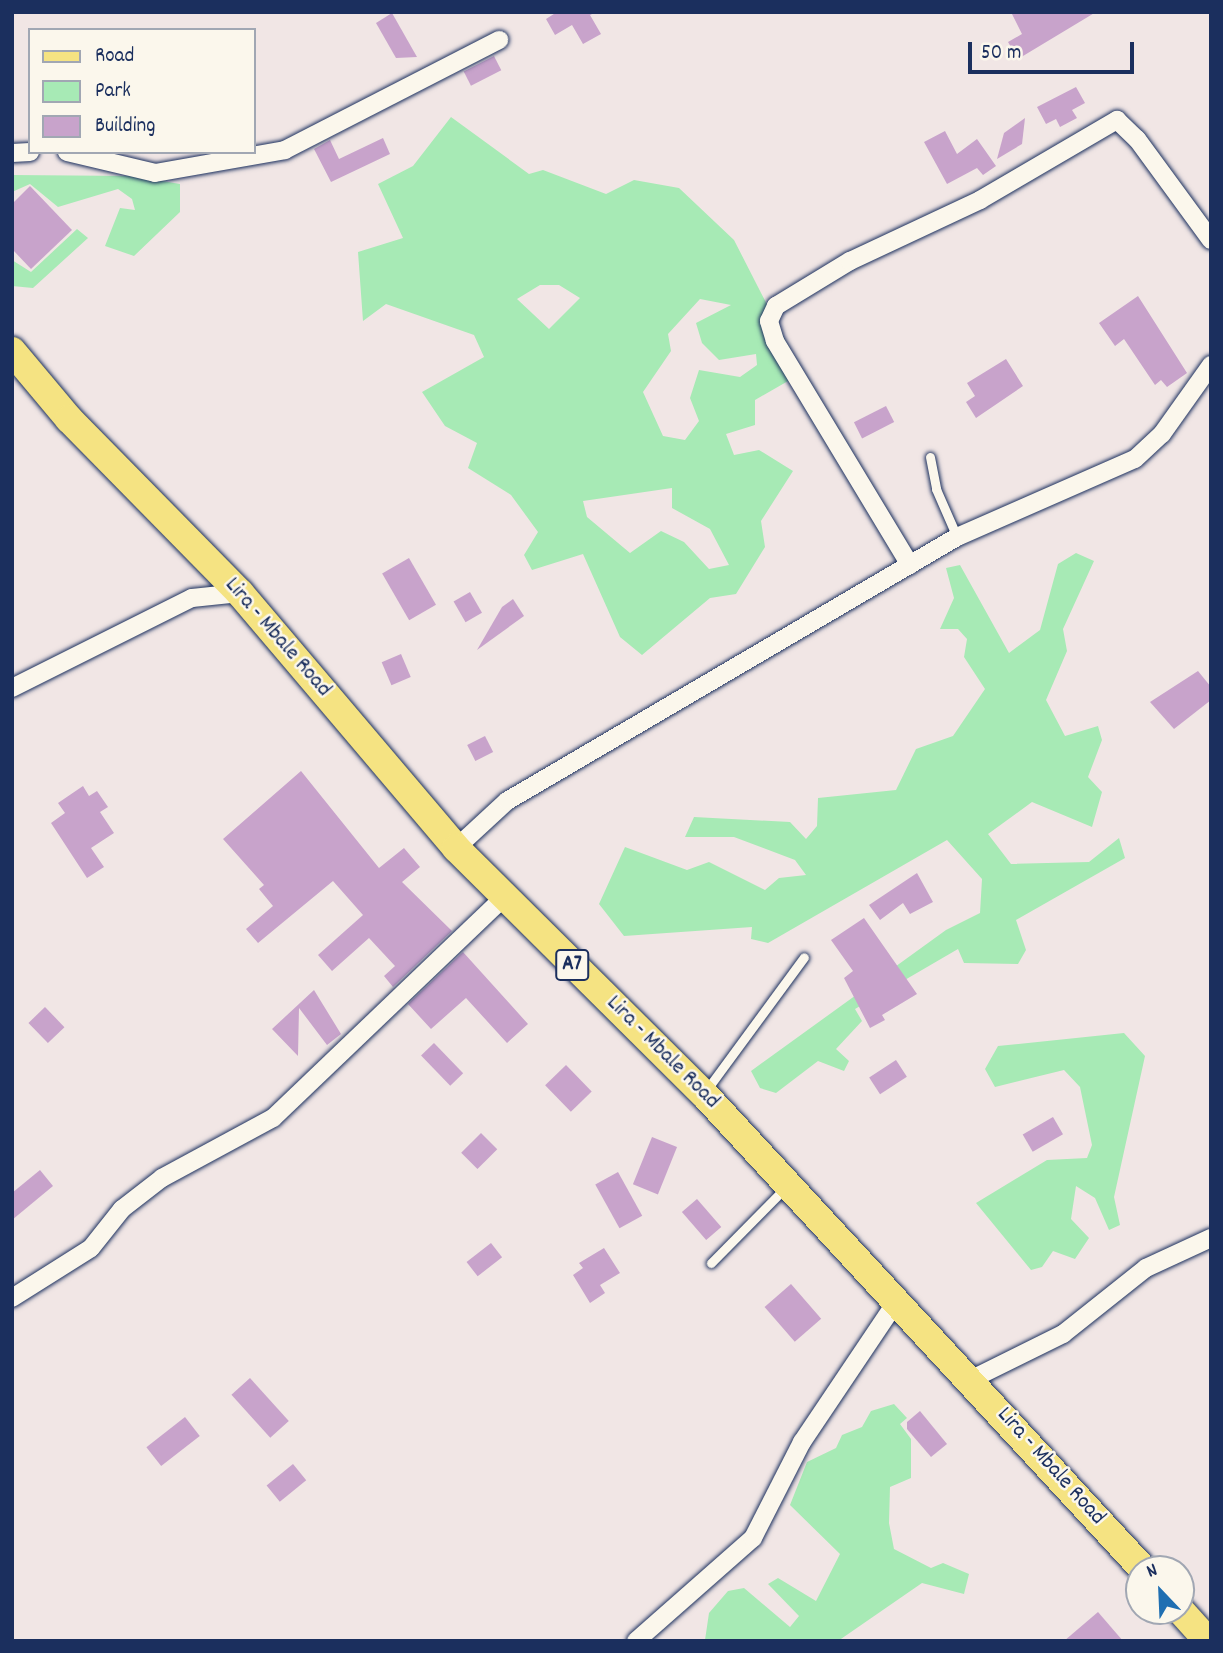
<!DOCTYPE html>
<html>
<head>
<meta charset="utf-8">
<style>
  body { margin:0 }
  #map { position:relative; width:1223px; height:1653px; overflow:hidden; background:#f1e6e5; font-family:Dekko,sans-serif }
  div>[style] { position:absolute }
  .green>* { inset:0; background:#a7eab5 }
  .building>* { inset:0; background:#c8a3cb; transform-origin:0 0 }
  .roads { filter:drop-shadow(0 0 2px #1b2f5e) drop-shadow(0 0 2px #1b2f5e) }
  .service>* { height:9px; margin:-4.5px; padding:0 4.5px; transform-origin:4.5px; border-radius:4.5px; background:#fbf7ec }
  .minor>* { height:18px; margin:-9px; padding:0 9px; transform-origin:9px; border-radius:9px; background:#fbf7ec }
  .primary>* { height:28px; margin:-14px; padding:0 14px; transform-origin:14px; border-radius:14px; background:#f5e382 }
  span { translate:-50% -50%; white-space:nowrap; text-align:center; line-height:1.15; -webkit-text-stroke:5px #fbf7ec; paint-order:stroke }
  .shield-label span { padding:2px 5px; background:#fbf7ec; border:2px solid; border-radius:5px; -webkit-text-stroke-width:0 }
  .shield-label { font-size:21px; color:#1b2f5e; font-weight:700 }
  .street-label { font-size:23px; color:#1b2f5e }
  .frame { position:absolute; inset:0; border:14px solid #1b2f5e; pointer-events:none }
  .legend { position:absolute; left:28px; top:28px; width:228px; height:126px; box-sizing:border-box; background:#fbf7ec; border:2px solid #a1a7b3; margin:0; padding:9px 12px; list-style:none; font-size:21px; color:#1b2f5e }
  .legend li { display:flex; align-items:center; gap:14px; height:35px }
  .legend b { width:35px; border:2px solid #a1a7b3 }
  .north { position:absolute; left:1125px; top:1555px; width:70px; height:70px; box-sizing:border-box; background:#fbf7ec; border:2px solid #a1a7b3; border-radius:50%; rotate:337deg; font-size:19px; font-weight:700; line-height:28px; text-align:center; color:#1b2f5e }
  .north::after { content:''; display:block; margin:auto; width:24px; height:32px; background:#1f6fb2; clip-path:polygon(50% 0,100% 100%,50% 72%,0 100%) }
  .scale { position:absolute; left:968px; top:42px; width:166px; height:32px; box-sizing:border-box; border:4px solid #1b2f5e; border-top:0; padding-left:9px; font-size:21px; line-height:24px; white-space:nowrap; color:#1b2f5e; -webkit-text-stroke:5px #fbf7ec; paint-order:stroke }
</style>
</head>
<body>
<div id="map">
  <div class="green">
    <div style="clip-path:polygon(evenodd,451px 117px,529px 174px,543px 170px,606px 194px,634px 180px,679px 188px,734px 240px,802px 373px,755px 400px,755px 425px,726px 434px,734px 455px,759px 450px,793px 471px,761px 521px,765px 547px,736px 594px,710px 598px,642px 655px,620px 637px,583px 554px,532px 570px,524px 555px,538px 532px,511px 495px,468px 468px,477px 443px,445px 426px,422px 392px,484px 357px,474px 335px,386px 304px,363px 321px,358px 252px,403px 238px,378px 184px,413px 166px,451px 117px,540px 285px,559px 285px,580px 298px,549px 329px,517px 299px,540px 285px,451px 117px,700px 299px,731px 305px,696px 323px,702px 343px,719px 360px,756px 354px,757px 365px,740px 377px,699px 370px,690px 398px,699px 421px,685px 440px,663px 436px,643px 392px,671px 351px,668px 334px,700px 299px,451px 117px,672px 488px,672px 508px,710px 529px,729px 565px,709px 569px,684px 542px,661px 531px,630px 553px,587px 517px,583px 501px,672px 488px)"></div>
    <div style="clip-path:polygon(12px 175px,133px 176px,180px 184px,180px 212px,134px 256px,105px 246px,120px 208px,135px 210px,132px 199px,118px 189px,58px 207px,30px 184px,12px 192px)"></div>
    <div style="clip-path:polygon(77px 229px,88px 238px,33px 288px,12px 286px,12px 260px,31px 272px)"></div>
    <div style="clip-path:polygon(1076px 553px,1094px 561px,1063px 629px,1067px 651px,1046px 700px,1065px 736px,1098px 726px,1102px 740px,1088px 777px,1102px 792px,1092px 827px,1032px 802px,988px 834px,1011px 864px,1089px 862px,1119px 838px,1125px 858px,1016px 920px,1026px 950px,1018px 964px,964px 963px,958px 949px,855px 1009px,862px 1021px,836px 1049px,849px 1061px,844px 1071px,818px 1061px,776px 1093px,760px 1088px,751px 1071px,946px 930px,980px 913px,982px 879px,947px 840px,768px 943px,751px 939px,752px 927px,624px 936px,599px 904px,625px 847px,687px 870px,709px 862px,765px 890px,779px 878px,806px 875px,795px 860px,734px 837px,685px 837px,694px 817px,790px 822px,806px 839px,817px 826px,818px 798px,896px 790px,916px 749px,953px 736px,985px 689px,964px 657px,967px 639px,958px 629px,940px 629px,954px 598px,946px 568px,960px 565px,1009px 653px,1040px 630px,1058px 564px)"></div>
    <div style="clip-path:polygon(1124px 1033px,1145px 1056px,1114px 1197px,1120px 1225px,1109px 1230px,1095px 1198px,1076px 1186px,1071px 1219px,1089px 1238px,1075px 1259px,1053px 1251px,1042px 1267px,1031px 1270px,976px 1203px,1047px 1160px,1087px 1158px,1092px 1145px,1080px 1087px,1064px 1070px,995px 1087px,985px 1069px,998px 1046px)"></div>
    <div style="clip-path:polygon(894px 1404px,907px 1418px,900px 1424px,911px 1439px,911px 1478px,890px 1487px,889px 1523px,894px 1549px,931px 1568px,943px 1563px,969px 1574px,964px 1594px,922px 1583px,838px 1641px,705px 1640px,709px 1613px,728px 1591px,744px 1588px,790px 1627px,799px 1616px,768px 1584px,778px 1578px,816px 1601px,840px 1554px,790px 1505px,807px 1462px,836px 1448px,842px 1435px,862px 1427px,871px 1411px)"></div>
  </div>
  <div class="building">
    <div style="clip-path:polygon(557px 12px,596px 12px,590px 15px,601px 34px,583px 44px,572px 25px,555px 35px,546px 19px)"></div>
    <div style="clip-path:polygon(1011px 12px,1096px 12px,1018px 59px,1008px 42px,1022px 34px)"></div>
    <div style="clip-path:polygon(392px 13px,417px 57px,396px 58px,376px 23px)"></div>
    <div style="left:494px;top:56px;width:16px;height:34px;rotate:63deg"></div>
    <div style="clip-path:polygon(1076px 87px,1085px 103px,1072px 110px,1077px 118px,1060px 127px,1056px 119px,1046px 124px,1037px 107px)"></div>
    <div style="clip-path:polygon(1025px 118px,1022px 144px,997px 159px,1004px 133px)"></div>
    <div style="clip-path:polygon(945px 131px,957px 154px,977px 139px,996px 166px,983px 175px,977px 168px,947px 184px,924px 142px)"></div>
    <div style="clip-path:polygon(383px 138px,390px 154px,331px 182px,314px 149px,330px 140px,339px 159px)"></div>
    <div style="clip-path:polygon(30px 186px,72px 230px,31px 269px,12px 249px,12px 204px)"></div>
    <div style="clip-path:polygon(1138px 296px,1187px 373px,1167px 387px,1161px 380px,1155px 385px,1124px 339px,1115px 346px,1099px 323px)"></div>
    <div style="clip-path:polygon(1006px 359px,1023px 386px,976px 418px,966px 402px,975px 396px,967px 383px)"></div>
    <div style="left:886px;top:406px;width:18px;height:36px;rotate:63deg"></div>
    <div style="left:409px;top:558px;width:54px;height:31px;rotate:60deg"></div>
    <div style="left:470px;top:592px;width:24px;height:19px;rotate:60deg"></div>
    <div style="clip-path:polygon(513px 599px,524px 616px,477px 650px,502px 607px)"></div>
    <div style="left:401px;top:654px;width:25px;height:21px;rotate:67deg"></div>
    <div style="clip-path:polygon(1198px 671px,1211px 687px,1211px 700px,1174px 729px,1150px 702px)"></div>
    <div style="left:485px;top:736px;width:18px;height:20px;rotate:63deg"></div>
    <div style="clip-path:polygon(301px 771px,379px 868px,404px 848px,420px 867px,402px 882px,452px 931px,393px 987px,384px 976px,395px 966px,369px 938px,332px 971px,318px 955px,363px 915px,333px 881px,258px 943px,246px 929px,273px 906px,259px 889px,264px 885px,223px 839px)"></div>
    <div style="clip-path:polygon(83px 786px,89px 796px,97px 791px,108px 807px,100px 812px,114px 833px,91px 848px,104px 867px,87px 878px,51px 823px,65px 813px,58px 803px)"></div>
    <div style="clip-path:polygon(917px 873px,933px 902px,910px 914px,903px 903px,880px 920px,869px 905px)"></div>
    <div style="clip-path:polygon(864px 918px,917px 994px,882px 1015px,885px 1020px,870px 1028px,844px 978px,853px 971px,831px 940px)"></div>
    <div style="clip-path:polygon(463px 952px,528px 1024px,507px 1043px,466px 998px,431px 1029px,408px 1004px)"></div>
    <div style="clip-path:polygon(314px 990px,341px 1034px,327px 1045px,299px 1008px,298px 1056px,272px 1029px)"></div>
    <div style="left:45px;top:1007px;width:28px;height:23px;rotate:46deg"></div>
    <div style="left:434px;top:1043px;width:42px;height:18px;rotate:46deg"></div>
    <div style="left:896px;top:1060px;width:20px;height:32px;rotate:57deg"></div>
    <div style="left:566px;top:1065px;width:37px;height:29px;rotate:46deg"></div>
    <div style="left:1053px;top:1117px;width:20px;height:35px;rotate:60deg"></div>
    <div style="left:481px;top:1133px;width:23px;height:28px;rotate:45deg"></div>
    <div style="left:652px;top:1137px;width:27px;height:51px;rotate:22deg"></div>
    <div style="clip-path:polygon(40px 1170px,53px 1186px,12px 1220px,12px 1193px)"></div>
    <div style="left:618px;top:1172px;width:50px;height:26px;rotate:61deg"></div>
    <div style="left:697px;top:1199px;width:37px;height:20px;rotate:49deg"></div>
    <div style="left:491px;top:1243px;width:18px;height:31px;rotate:52deg"></div>
    <div style="clip-path:polygon(604px 1248px,620px 1273px,600px 1285px,605px 1293px,590px 1303px,573px 1275px,583px 1268px,579px 1263px)"></div>
    <div style="left:791px;top:1284px;width:46px;height:35px;rotate:49deg"></div>
    <div style="left:250px;top:1378px;width:58px;height:25px;rotate:48deg"></div>
    <div style="clip-path:polygon(920px 1411px,947px 1444px,931px 1457px,907px 1429px,907px 1422px)"></div>
    <div style="left:185px;top:1417px;width:24px;height:49px;rotate:52deg"></div>
    <div style="left:293px;top:1464px;width:21px;height:34px;rotate:51deg"></div>
    <div style="clip-path:polygon(1098px 1612px,1123px 1641px,1064px 1641px)"></div>
  </div>
  <div class="roads">
    <div class="service">
      <div style="left:930px;top:457px;width:33px;rotate:79deg"></div>
      <div style="left:936px;top:489px;width:52px;rotate:66.4deg"></div>
      <div style="left:705px;top:1092px;width:167px;rotate:-53.7deg"></div>
      <div style="left:711px;top:1263px;width:107px;rotate:-45.4deg"></div>
    </div>
    <div class="minor">
      <div style="left:67px;top:152px;width:90px;rotate:13.4deg"></div>
      <div style="left:155px;top:173px;width:132px;rotate:-10deg"></div>
      <div style="left:285px;top:150px;width:241px;rotate:-27.2deg"></div>
      <div style="left:12px;top:153px;width:18px;rotate:-3deg"></div>
      <div style="left:910px;top:565px;width:262px;rotate:-121.1deg"></div>
      <div style="left:775px;top:341px;width:21px;rotate:-107deg"></div>
      <div style="left:769px;top:321px;width:17px;rotate:-65deg"></div>
      <div style="left:776px;top:306px;width:87px;rotate:-31.3deg"></div>
      <div style="left:850px;top:261px;width:144px;rotate:-25.1deg"></div>
      <div style="left:980px;top:200px;width:159px;rotate:-30.3deg"></div>
      <div style="left:1117px;top:120px;width:28px;rotate:44deg"></div>
      <div style="left:1137px;top:139px;width:125px;rotate:53.8deg"></div>
      <div style="left:12px;top:688px;width:201px;rotate:-26.6deg"></div>
      <div style="left:192px;top:598px;width:48px;rotate:-5.9deg"></div>
      <div style="left:456px;top:848px;width:69px;rotate:-42.7deg"></div>
      <div style="left:507px;top:801px;width:522px;rotate:-30.4deg"></div>
      <div style="left:957px;top:537px;width:194px;rotate:-23.7deg"></div>
      <div style="left:1135px;top:459px;width:37px;rotate:-43deg"></div>
      <div style="left:1162px;top:434px;width:85px;rotate:-54.6deg"></div>
      <div style="left:12px;top:1298px;width:93px;rotate:-32.3deg"></div>
      <div style="left:91px;top:1248px;width:50px;rotate:-51.5deg"></div>
      <div style="left:122px;top:1209px;width:51px;rotate:-37.8deg"></div>
      <div style="left:162px;top:1178px;width:126px;rotate:-28.4deg"></div>
      <div style="left:273px;top:1118px;width:318px;rotate:-43.7deg"></div>
      <div style="left:970px;top:1380px;width:104px;rotate:-26.3deg"></div>
      <div style="left:1063px;top:1334px;width:106px;rotate:-38.5deg"></div>
      <div style="left:1146px;top:1268px;width:72px;rotate:-24.8deg"></div>
      <div style="left:636px;top:1641px;width:156px;rotate:-41.4deg"></div>
      <div style="left:753px;top:1538px;width:108px;rotate:-63deg"></div>
      <div style="left:802px;top:1442px;width:172px;rotate:-56.1deg"></div>
    </div>
    <div class="primary">
      <div style="left:12px;top:351px;width:89px;rotate:50deg"></div>
      <div style="left:69px;top:419px;width:244px;rotate:45.5deg"></div>
      <div style="left:240px;top:593px;width:334px;rotate:49.7deg"></div>
      <div style="left:456px;top:848px;width:349px;rotate:44.8deg"></div>
      <div style="left:704px;top:1094px;width:647px;rotate:47.26deg"></div>
      <div style="left:1181px;top:1611px;width:40px;rotate:48deg"></div>
    </div>
  </div>
  <div class="shield-label">
    <span style="left:572px;top:965px">A7</span>
  </div>
  <div class="street-label">
    <span style="left:277px;top:638px;rotate:49deg">Lira - Mbale Road</span>
    <span style="left:662px;top:1053px;rotate:45deg">Lira - Mbale Road</span>
    <span style="left:1050px;top:1467px;rotate:48deg">Lira - Mbale Road</span>
  </div>
  <div class="frame"></div>
  <ul class="legend">
  <li><b style="height:9px;background:#f5e382"></b>Road</li>
  <li><b style="height:19px;background:#a7eab5"></b>Park</li>
  <li><b style="height:19px;background:#c8a3cb"></b>Building</li>
  </ul>
  <div class="north">N</div>
  <div class="scale">50 m</div>
</div>
</body>
</html>
